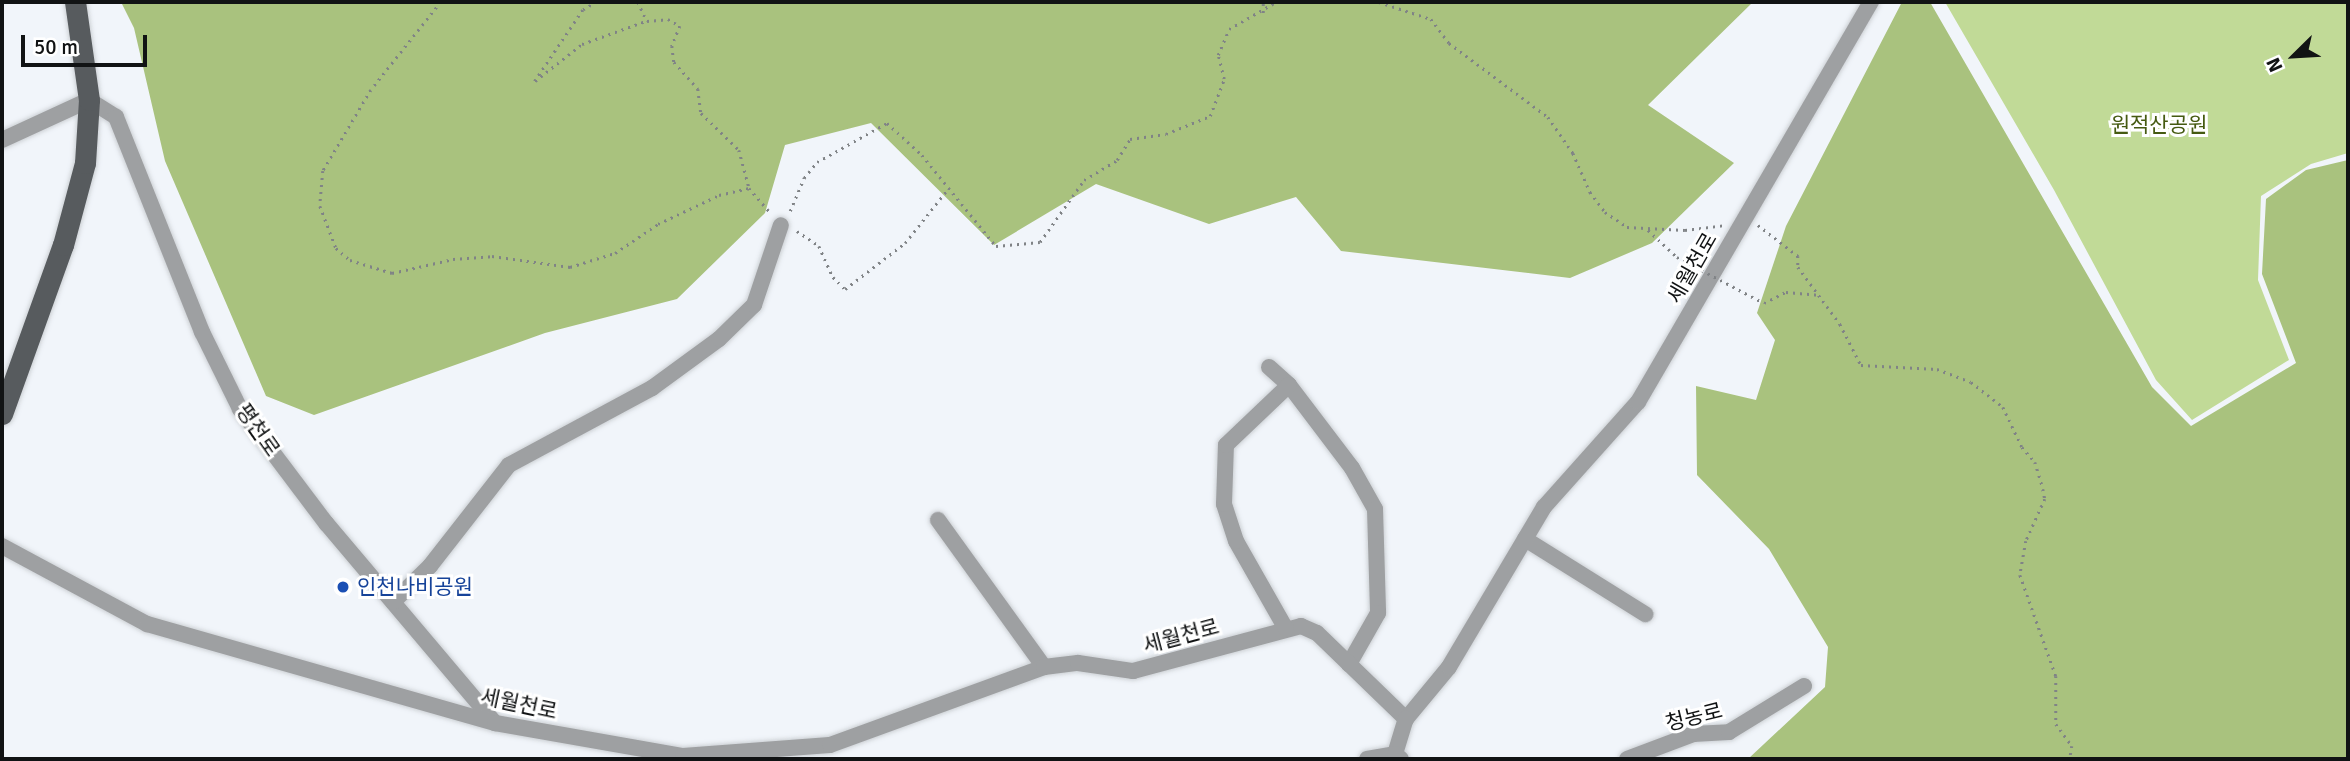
<!DOCTYPE html>
<html>
<head>
<meta charset="utf-8">
<style>
  body { margin:0 }
  #map { position:relative; width:2350px; height:761px; overflow:hidden; background:#f1f5fa; font-family:Signika,"Noto Sans KR",sans-serif }
  div>[style] { position:absolute }
  .green>* { inset:0; background:#c1da97 }
  .forest>* { inset:0; background:#a9c27e }
  .path>* { height:2.5px; margin-top:-1.25px; transform-origin:0; background:repeating-linear-gradient(90deg,#808386 0 2px,transparent 0 7px) }
  .roads { filter:drop-shadow(0 0 2px #cdd1d5) drop-shadow(0 0 2px #cdd1d5) }
  .minor>* { height:16px; margin:-8px; padding:0 8px; transform-origin:8px; border-radius:8px; background:#9ea0a2 }
  .major>* { height:21px; margin:-10.5px; padding:0 10.5px; transform-origin:10.5px; border-radius:10.5px; background:#575b5e }
  .path-bridge>* { height:2.5px; margin-top:-1.25px; transform-origin:0; background:repeating-linear-gradient(90deg,#808386 0 2px,transparent 0 7px) }
  .dots>* { width:19px; height:19px; translate:-50% -50%; box-sizing:border-box; border:4px solid #fff; border-radius:50% }
  span { translate:-50% -50%; white-space:nowrap; text-align:center; line-height:1.15; -webkit-text-stroke:6px #fff; paint-order:stroke }
  .park-label { font-size:21px; color:#455a11 }
  .street-label { font-size:21px; color:#111314 }
  .transit-label { font-size:21px; color:#164399 }
  .left { translate:0 -50%; text-align:left }
  .frame { position:absolute; inset:0; border:4px solid #111314; pointer-events:none }
  .north { position:absolute; left:2259px; top:21px; width:70px; height:70px; -webkit-text-stroke:5px #fff; paint-order:stroke; rotate:246deg; font-size:19px; font-weight:700; line-height:28px; text-align:center; color:#111314 }
  .north::after { content:''; display:block; margin:auto; width:24px; height:32px; background:#111314; clip-path:polygon(50% 0,100% 100%,50% 72%,0 100%) }
  .scale { position:absolute; left:21px; top:35px; width:126px; height:32px; box-sizing:border-box; border:4px solid #111314; border-top:0; padding-left:9px; font-size:21px; line-height:24px; white-space:nowrap; color:#111314; -webkit-text-stroke:5px #fff; paint-order:stroke }
</style>
</head>
<body>
<div id="map">
  <div class="green">
    <div style="clip-path:polygon(1945px 2px,2348px 2px,2348px 153px,2311px 164px,2261px 196px,2258px 280px,2289px 360px,2192px 420px,2156px 380px,2054px 190px)"></div>
  </div>
  <div class="forest">
    <div style="clip-path:polygon(121px 2px,1753px 2px,1648px 105px,1734px 163px,1652px 243px,1570px 278px,1341px 251px,1296px 197px,1209px 224px,1096px 184px,994px 245px,871px 123px,785px 145px,765px 213px,677px 299px,545px 333px,314px 415px,266px 396px,165px 161px,134px 28px)"></div>
    <div style="clip-path:polygon(1902px 2px,1930px 2px,2152px 387px,2191px 426px,2296px 363px,2262px 274px,2266px 199px,2306px 170px,2348px 160px,2348px 759px,1748px 759px,1825px 687px,1828px 647px,1769px 549px,1697px 475px,1696px 386px,1756px 400px,1775px 340px,1757px 313px,1786px 226px)"></div>
  </div>
  <div class="path">
    <div style="left:441px;top:2px;width:112px;rotate:128.5deg"></div>
    <div style="left:371px;top:90px;width:94px;rotate:120.7deg"></div>
    <div style="left:323px;top:171px;width:35px;rotate:95deg"></div>
    <div style="left:320px;top:206px;width:45px;rotate:69.1deg"></div>
    <div style="left:336px;top:248px;width:18px;rotate:41deg"></div>
    <div style="left:350px;top:260px;width:44px;rotate:17.2deg"></div>
    <div style="left:392px;top:273px;width:63px;rotate:-12.9deg"></div>
    <div style="left:453px;top:259px;width:39px;rotate:-4deg"></div>
    <div style="left:492px;top:256px;width:79px;rotate:8deg"></div>
    <div style="left:570px;top:267px;width:47px;rotate:-17.3deg"></div>
    <div style="left:615px;top:253px;width:52px;rotate:-34deg"></div>
    <div style="left:658px;top:224px;width:68px;rotate:-25.4deg"></div>
    <div style="left:719px;top:195px;width:31px;rotate:-13deg"></div>
    <div style="left:597px;top:2px;width:16px;rotate:150deg"></div>
    <div style="left:583px;top:10px;width:86px;rotate:124.1deg"></div>
    <div style="left:535px;top:81px;width:60px;rotate:-38.2deg"></div>
    <div style="left:582px;top:44px;width:68px;rotate:-19.8deg"></div>
    <div style="left:638px;top:2px;width:21px;rotate:65deg"></div>
    <div style="left:647px;top:21px;width:21px;rotate:-5deg"></div>
    <div style="left:668px;top:19px;width:14px;rotate:30deg"></div>
    <div style="left:680px;top:26px;width:22px;rotate:112deg"></div>
    <div style="left:672px;top:46px;width:16px;rotate:83deg"></div>
    <div style="left:674px;top:62px;width:36px;rotate:48deg"></div>
    <div style="left:698px;top:89px;width:24px;rotate:83deg"></div>
    <div style="left:701px;top:113px;width:53px;rotate:44.2deg"></div>
    <div style="left:739px;top:150px;width:39px;rotate:75deg"></div>
    <div style="left:749px;top:188px;width:32px;rotate:49deg"></div>
    <div style="left:1379px;top:2px;width:55px;rotate:18.1deg"></div>
    <div style="left:1431px;top:19px;width:30px;rotate:53deg"></div>
    <div style="left:1449px;top:43px;width:124px;rotate:36.8deg"></div>
    <div style="left:1548px;top:117px;width:44px;rotate:55.2deg"></div>
    <div style="left:1573px;top:153px;width:43px;rotate:66.4deg"></div>
    <div style="left:1590px;top:192px;width:25px;rotate:53deg"></div>
    <div style="left:1605px;top:212px;width:27px;rotate:34deg"></div>
    <div style="left:1627px;top:227px;width:58px;rotate:3deg"></div>
    <div style="left:1685px;top:230px;width:38px;rotate:-7deg"></div>
    <div style="left:1263px;top:13px;width:11px;rotate:-90deg"></div>
    <div style="left:790px;top:211px;width:36px;rotate:-67deg"></div>
    <div style="left:804px;top:178px;width:21px;rotate:-51deg"></div>
    <div style="left:817px;top:162px;width:80px;rotate:-29.1deg"></div>
    <div style="left:887px;top:123px;width:47px;rotate:42.4deg"></div>
    <div style="left:922px;top:155px;width:117px;rotate:50.9deg"></div>
    <div style="left:996px;top:246px;width:44px;rotate:-5.2deg"></div>
    <div style="left:1040px;top:242px;width:76px;rotate:-54.6deg"></div>
    <div style="left:1084px;top:180px;width:39px;rotate:-31deg"></div>
    <div style="left:1117px;top:160px;width:25px;rotate:-58deg"></div>
    <div style="left:1130px;top:139px;width:36px;rotate:-8deg"></div>
    <div style="left:1166px;top:134px;width:48px;rotate:-22.2deg"></div>
    <div style="left:1210px;top:116px;width:40px;rotate:-69deg"></div>
    <div style="left:1224px;top:79px;width:25px;rotate:-104deg"></div>
    <div style="left:1218px;top:55px;width:28px;rotate:-67deg"></div>
    <div style="left:1229px;top:29px;width:54px;rotate:-29.9deg"></div>
    <div style="left:1758px;top:225px;width:51px;rotate:37.8deg"></div>
    <div style="left:1798px;top:256px;width:11px;rotate:90deg"></div>
    <div style="left:1798px;top:267px;width:71px;rotate:53.6deg"></div>
    <div style="left:1840px;top:324px;width:46px;rotate:62.9deg"></div>
    <div style="left:1861px;top:365px;width:76px;rotate:3deg"></div>
    <div style="left:1937px;top:369px;width:36px;rotate:21deg"></div>
    <div style="left:1971px;top:382px;width:41px;rotate:38deg"></div>
    <div style="left:2003px;top:407px;width:44px;rotate:64.6deg"></div>
    <div style="left:2022px;top:447px;width:20px;rotate:49deg"></div>
    <div style="left:2035px;top:462px;width:28px;rotate:73deg"></div>
    <div style="left:2043px;top:489px;width:10px;rotate:79deg"></div>
    <div style="left:2045px;top:499px;width:46px;rotate:114.3deg"></div>
    <div style="left:2026px;top:541px;width:35px;rotate:100deg"></div>
    <div style="left:2020px;top:575px;width:107px;rotate:70.4deg"></div>
    <div style="left:2056px;top:676px;width:48px;rotate:90deg"></div>
    <div style="left:2056px;top:724px;width:27px;rotate:54deg"></div>
    <div style="left:2072px;top:746px;width:13px;rotate:99deg"></div>
    <div style="left:1648px;top:230px;width:40px;rotate:43deg"></div>
    <div style="left:797px;top:231px;width:27px;rotate:34deg"></div>
    <div style="left:819px;top:246px;width:34px;rotate:66deg"></div>
    <div style="left:833px;top:277px;width:17px;rotate:45deg"></div>
    <div style="left:845px;top:289px;width:76px;rotate:-37.5deg"></div>
    <div style="left:905px;top:243px;width:69px;rotate:-51.5deg"></div>
    <div style="left:1764px;top:303px;width:25px;rotate:-27deg"></div>
    <div style="left:1786px;top:292px;width:32px;rotate:5deg"></div>
  </div>
  <div class="roads">
    <div class="minor">
      <div style="left:2px;top:140px;width:96px;rotate:-24.7deg"></div>
      <div style="left:89px;top:100px;width:32px;rotate:32deg"></div>
      <div style="left:116px;top:117px;width:232px;rotate:68.2deg"></div>
      <div style="left:202px;top:332px;width:86px;rotate:63.7deg"></div>
      <div style="left:240px;top:409px;width:143px;rotate:53deg"></div>
      <div style="left:326px;top:523px;width:262px;rotate:49.8deg"></div>
      <div style="left:1269px;top:367px;width:27px;rotate:42deg"></div>
      <div style="left:1289px;top:385px;width:104px;rotate:52.8deg"></div>
      <div style="left:1352px;top:468px;width:47px;rotate:60.7deg"></div>
      <div style="left:1375px;top:509px;width:104px;rotate:88.3deg"></div>
      <div style="left:1378px;top:613px;width:59px;rotate:119.6deg"></div>
      <div style="left:938px;top:520px;width:181px;rotate:54.2deg"></div>
      <div style="left:1525px;top:539px;width:142px;rotate:32deg"></div>
      <div style="left:2px;top:546px;width:165px;rotate:28.3deg"></div>
      <div style="left:147px;top:624px;width:362px;rotate:15.9deg"></div>
      <div style="left:495px;top:723px;width:191px;rotate:10deg"></div>
      <div style="left:683px;top:756px;width:147px;rotate:-4.3deg"></div>
      <div style="left:830px;top:745px;width:228px;rotate:-20deg"></div>
      <div style="left:1044px;top:667px;width:34px;rotate:-7deg"></div>
      <div style="left:1078px;top:663px;width:56px;rotate:8.3deg"></div>
      <div style="left:1133px;top:671px;width:174px;rotate:-15deg"></div>
      <div style="left:1301px;top:626px;width:17px;rotate:24deg"></div>
      <div style="left:1317px;top:633px;width:124px;rotate:44deg"></div>
      <div style="left:1406px;top:719px;width:67px;rotate:-50.4deg"></div>
      <div style="left:1449px;top:667px;width:186px;rotate:-59.3deg"></div>
      <div style="left:1544px;top:507px;width:141px;rotate:-48.2deg"></div>
      <div style="left:1638px;top:402px;width:463px;rotate:-59.8deg"></div>
      <div style="left:393px;top:602px;width:52px;rotate:-44.2deg"></div>
      <div style="left:430px;top:566px;width:128px;rotate:-52deg"></div>
      <div style="left:509px;top:465px;width:162px;rotate:-28.3deg"></div>
      <div style="left:652px;top:388px;width:83px;rotate:-36.2deg"></div>
      <div style="left:719px;top:339px;width:49px;rotate:-44.2deg"></div>
      <div style="left:754px;top:305px;width:84px;rotate:-71.4deg"></div>
      <div style="left:1286px;top:629px;width:101px;rotate:-119.6deg"></div>
      <div style="left:1236px;top:541px;width:39px;rotate:-108deg"></div>
      <div style="left:1224px;top:504px;width:59px;rotate:-88.1deg"></div>
      <div style="left:1226px;top:445px;width:87px;rotate:-43.6deg"></div>
      <div style="left:1395px;top:754px;width:37px;rotate:-73deg"></div>
      <div style="left:1367px;top:759px;width:28px;rotate:-10deg"></div>
      <div style="left:1395px;top:754px;width:8px;rotate:40deg"></div>
      <div style="left:1627px;top:759px;width:71px;rotate:-20.7deg"></div>
      <div style="left:1693px;top:734px;width:36px;rotate:-3deg"></div>
      <div style="left:1729px;top:732px;width:88px;rotate:-31.5deg"></div>
    </div>
    <div class="major">
      <div style="left:2px;top:414px;width:180px;rotate:-70.2deg"></div>
      <div style="left:63px;top:245px;width:85px;rotate:-75deg"></div>
      <div style="left:85px;top:163px;width:63px;rotate:-86.4deg"></div>
      <div style="left:89px;top:100px;width:99px;rotate:-98.1deg"></div>
    </div>
  </div>
  <div class="path-bridge">
    <div style="left:1677px;top:257px;width:98px;rotate:27.9deg"></div>
  </div>
  <div class="dots">
    <div style="left:343px;top:587px;background:#1a4fb4"></div>
  </div>
  <div class="park-label">
    <span style="left:2159px;top:125px">원적산공원</span>
  </div>
  <div class="street-label">
    <span style="left:1692px;top:268px;rotate:-60deg">세월천로</span>
    <span style="left:258px;top:430px;rotate:55deg">평천로</span>
    <span style="left:1181px;top:636px;rotate:-15deg">세월천로</span>
    <span style="left:519px;top:704px;rotate:12deg">세월천로</span>
    <span style="left:1694px;top:717px;rotate:-14deg">청농로</span>
  </div>
  <div class="transit-label">
    <span class="left" style="left:357px;top:587px">인천나비공원</span>
  </div>
  <div class="frame"></div>
  <div class="north">N</div>
  <div class="scale">50 m</div>
</div>
</body>
</html>
